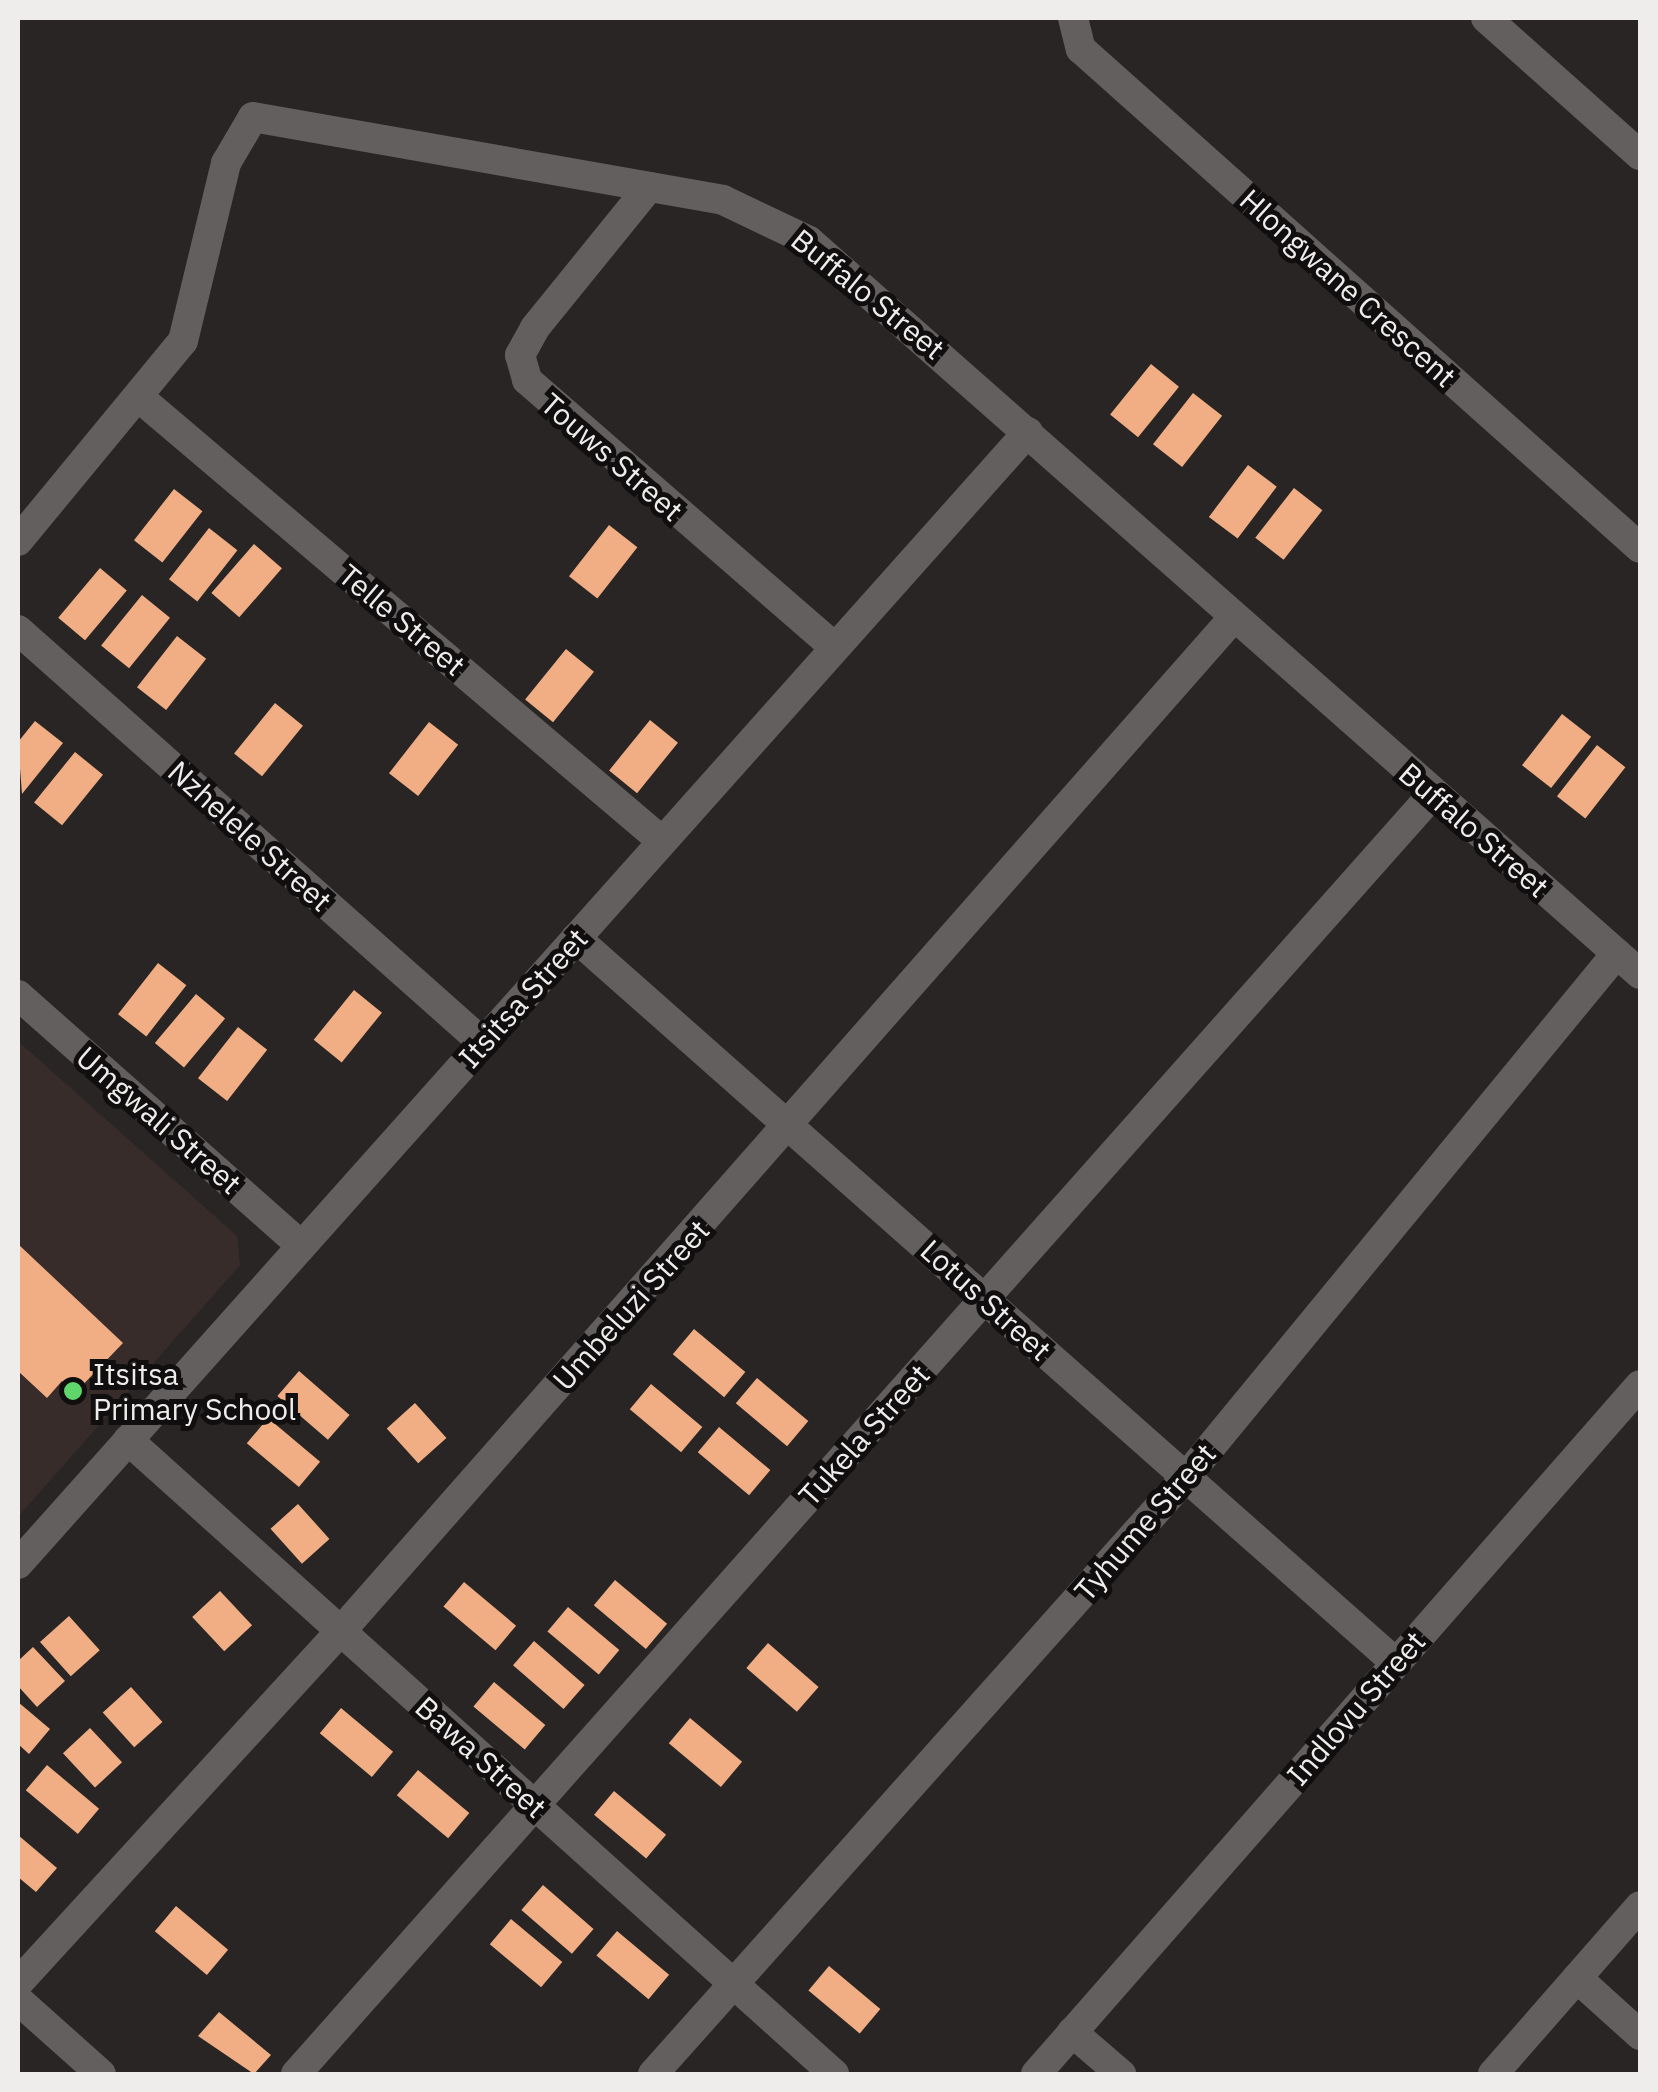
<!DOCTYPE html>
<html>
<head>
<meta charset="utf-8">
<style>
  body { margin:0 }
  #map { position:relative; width:1658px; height:2092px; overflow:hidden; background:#282524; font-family:"IBM Plex Sans",sans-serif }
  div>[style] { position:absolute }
  .built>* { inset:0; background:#372c2a }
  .building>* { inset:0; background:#f1ae84; transform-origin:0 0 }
  .minor>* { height:30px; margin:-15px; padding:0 15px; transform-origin:15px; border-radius:15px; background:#635f5e }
  .dots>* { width:28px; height:28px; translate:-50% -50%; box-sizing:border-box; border:5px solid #100e0e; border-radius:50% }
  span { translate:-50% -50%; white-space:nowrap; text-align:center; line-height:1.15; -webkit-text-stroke:10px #100e0e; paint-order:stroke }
  .street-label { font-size:30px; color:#efedec }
  .poi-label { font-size:30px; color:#efedec }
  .left { translate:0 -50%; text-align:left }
  .frame { position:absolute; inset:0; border:20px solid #efedec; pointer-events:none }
</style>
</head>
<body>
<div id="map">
  <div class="built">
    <div style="clip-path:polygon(18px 1041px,237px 1236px,240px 1265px,18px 1517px)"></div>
  </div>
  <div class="building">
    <div style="left:1151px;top:364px;width:36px;height:65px;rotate:39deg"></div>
    <div style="left:1193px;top:393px;width:37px;height:65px;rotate:38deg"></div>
    <div style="left:1248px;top:465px;width:36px;height:65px;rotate:37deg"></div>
    <div style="left:1294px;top:488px;width:36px;height:63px;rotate:38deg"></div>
    <div style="left:174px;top:489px;width:36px;height:65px;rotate:38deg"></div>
    <div style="left:609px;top:525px;width:36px;height:65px;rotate:38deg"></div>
    <div style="left:209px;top:528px;width:36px;height:65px;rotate:38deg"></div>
    <div style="left:254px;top:544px;width:37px;height:65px;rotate:41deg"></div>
    <div style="left:100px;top:568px;width:35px;height:65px;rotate:40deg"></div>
    <div style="left:142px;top:595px;width:36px;height:65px;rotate:39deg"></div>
    <div style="left:177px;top:636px;width:37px;height:65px;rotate:38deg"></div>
    <div style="left:566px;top:649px;width:36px;height:65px;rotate:39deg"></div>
    <div style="left:275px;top:703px;width:36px;height:65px;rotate:39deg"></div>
    <div style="left:1562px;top:714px;width:37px;height:65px;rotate:38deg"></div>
    <div style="left:650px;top:720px;width:36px;height:65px;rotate:39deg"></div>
    <div style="clip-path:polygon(35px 721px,63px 743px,22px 794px,18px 742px)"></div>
    <div style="left:429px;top:722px;width:37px;height:65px;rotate:38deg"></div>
    <div style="left:1597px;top:745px;width:36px;height:65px;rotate:38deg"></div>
    <div style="left:75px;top:752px;width:36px;height:65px;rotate:39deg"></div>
    <div style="left:158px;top:963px;width:36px;height:65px;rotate:38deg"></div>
    <div style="left:354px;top:990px;width:36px;height:64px;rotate:39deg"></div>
    <div style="left:196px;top:994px;width:38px;height:64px;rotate:40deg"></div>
    <div style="left:238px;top:1027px;width:37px;height:65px;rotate:38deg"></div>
    <div style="clip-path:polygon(18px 1244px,123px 1343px,75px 1393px,62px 1381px,47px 1398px,18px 1371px)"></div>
    <div style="left:694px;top:1329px;width:67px;height:33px;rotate:40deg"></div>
    <div style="left:299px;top:1371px;width:67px;height:33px;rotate:41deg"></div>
    <div style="left:757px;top:1378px;width:67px;height:33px;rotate:40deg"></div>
    <div style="left:651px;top:1384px;width:67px;height:33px;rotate:40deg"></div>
    <div style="left:415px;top:1403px;width:47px;height:38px;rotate:48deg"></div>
    <div style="left:268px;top:1418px;width:68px;height:33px;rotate:40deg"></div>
    <div style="left:719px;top:1427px;width:67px;height:33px;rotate:40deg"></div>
    <div style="left:298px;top:1504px;width:47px;height:37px;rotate:48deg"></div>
    <div style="left:615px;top:1580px;width:68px;height:33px;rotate:40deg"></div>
    <div style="left:464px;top:1582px;width:68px;height:32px;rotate:40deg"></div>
    <div style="left:220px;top:1591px;width:47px;height:38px;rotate:47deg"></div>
    <div style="left:568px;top:1607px;width:67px;height:32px;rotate:40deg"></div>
    <div style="left:69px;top:1616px;width:46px;height:39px;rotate:48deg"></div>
    <div style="left:534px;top:1641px;width:67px;height:32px;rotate:41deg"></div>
    <div style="left:768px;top:1643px;width:67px;height:33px;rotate:41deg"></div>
    <div style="clip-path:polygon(33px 1647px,65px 1681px,37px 1707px,18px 1686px,18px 1661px)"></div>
    <div style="left:494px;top:1682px;width:67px;height:32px;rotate:40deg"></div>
    <div style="left:131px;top:1687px;width:47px;height:38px;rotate:48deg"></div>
    <div style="clip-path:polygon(18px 1702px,50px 1729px,29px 1754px,18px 1744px)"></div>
    <div style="left:341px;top:1708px;width:68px;height:33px;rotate:40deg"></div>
    <div style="left:690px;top:1718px;width:68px;height:33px;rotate:40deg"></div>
    <div style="left:90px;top:1728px;width:47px;height:37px;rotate:47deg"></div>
    <div style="left:47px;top:1765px;width:68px;height:33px;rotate:40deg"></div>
    <div style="left:418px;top:1770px;width:67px;height:33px;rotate:40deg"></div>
    <div style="left:614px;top:1791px;width:68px;height:31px;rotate:40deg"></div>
    <div style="clip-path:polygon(18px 1835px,57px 1868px,36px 1892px,18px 1877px)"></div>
    <div style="left:543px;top:1885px;width:67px;height:33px;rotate:41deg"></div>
    <div style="left:176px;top:1906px;width:68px;height:33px;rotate:40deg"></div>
    <div style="left:511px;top:1919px;width:67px;height:33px;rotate:40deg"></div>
    <div style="left:617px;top:1931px;width:68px;height:32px;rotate:40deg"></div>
    <div style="left:829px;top:1966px;width:67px;height:32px;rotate:40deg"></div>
    <div style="clip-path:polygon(219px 2012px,271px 2055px,254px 2074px,198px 2036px)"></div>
  </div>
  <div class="minor">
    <div style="left:1073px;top:18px;width:32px;rotate:76deg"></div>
    <div style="left:1081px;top:49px;width:749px;rotate:41.75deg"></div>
    <div style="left:1486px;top:18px;width:206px;rotate:41.7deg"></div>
    <div style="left:649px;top:187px;width:181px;rotate:129deg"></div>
    <div style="left:535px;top:328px;width:31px;rotate:119deg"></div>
    <div style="left:520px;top:355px;width:26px;rotate:74deg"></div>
    <div style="left:527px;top:380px;width:408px;rotate:41deg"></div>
    <div style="left:141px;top:399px;width:683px;rotate:40.31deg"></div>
    <div style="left:18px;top:541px;width:259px;rotate:-50.5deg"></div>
    <div style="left:183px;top:341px;width:183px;rotate:-76.4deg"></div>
    <div style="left:226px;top:163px;width:53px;rotate:-59.6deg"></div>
    <div style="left:253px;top:117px;width:477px;rotate:10deg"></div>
    <div style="left:723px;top:200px;width:95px;rotate:25.5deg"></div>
    <div style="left:809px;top:241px;width:1108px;rotate:41.41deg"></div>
    <div style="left:18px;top:630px;width:622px;rotate:41.61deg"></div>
    <div style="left:576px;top:938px;width:1093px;rotate:41.48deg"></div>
    <div style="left:18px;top:995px;width:378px;rotate:41.5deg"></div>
    <div style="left:128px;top:1440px;width:949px;rotate:41.92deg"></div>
    <div style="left:18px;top:1564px;width:1517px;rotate:-48.26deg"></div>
    <div style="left:1577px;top:1978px;width:85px;rotate:42.1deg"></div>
    <div style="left:18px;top:1983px;width:478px;rotate:-47.5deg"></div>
    <div style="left:341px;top:1631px;width:1351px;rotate:-48.63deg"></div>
    <div style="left:18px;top:2000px;width:111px;rotate:41.7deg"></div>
    <div style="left:1072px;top:2032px;width:65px;rotate:40.6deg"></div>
    <div style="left:296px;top:2074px;width:1711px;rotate:-48.39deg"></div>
    <div style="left:653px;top:2074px;width:800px;rotate:-48.24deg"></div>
    <div style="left:1186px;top:1477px;width:678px;rotate:-50.56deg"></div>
    <div style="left:1036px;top:2074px;width:916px;rotate:-48.76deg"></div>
    <div style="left:1493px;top:2074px;width:223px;rotate:-48.8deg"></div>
  </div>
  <div class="dots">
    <div style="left:73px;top:1391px;background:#5fd56b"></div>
  </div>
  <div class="street-label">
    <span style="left:1348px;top:288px;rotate:42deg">Hlongwane Crescent</span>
    <span style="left:868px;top:294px;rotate:39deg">Buffalo Street</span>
    <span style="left:612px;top:457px;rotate:41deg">Touws Street</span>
    <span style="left:402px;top:620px;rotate:40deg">Telle Street</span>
    <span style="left:1474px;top:830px;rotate:41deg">Buffalo Street</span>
    <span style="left:250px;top:836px;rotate:42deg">Nzhelele Street</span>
    <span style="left:523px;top:998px;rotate:-48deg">Itsitsa Street</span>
    <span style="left:159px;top:1120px;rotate:41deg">Umgwali Street</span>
    <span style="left:986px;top:1300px;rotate:42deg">Lotus Street</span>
    <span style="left:631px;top:1305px;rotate:-48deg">Umbeluzi Street</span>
    <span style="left:864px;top:1435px;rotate:-48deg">Tukela Street</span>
    <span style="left:1145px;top:1522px;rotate:-49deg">Tyhume Street</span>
    <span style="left:1356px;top:1708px;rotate:-49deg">Indlovu Street</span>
    <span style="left:481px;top:1757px;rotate:42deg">Bawa Street</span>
  </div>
  <div class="poi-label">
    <span class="left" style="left:93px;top:1391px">Itsitsa<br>Primary School</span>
  </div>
  <div class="frame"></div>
</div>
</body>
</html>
